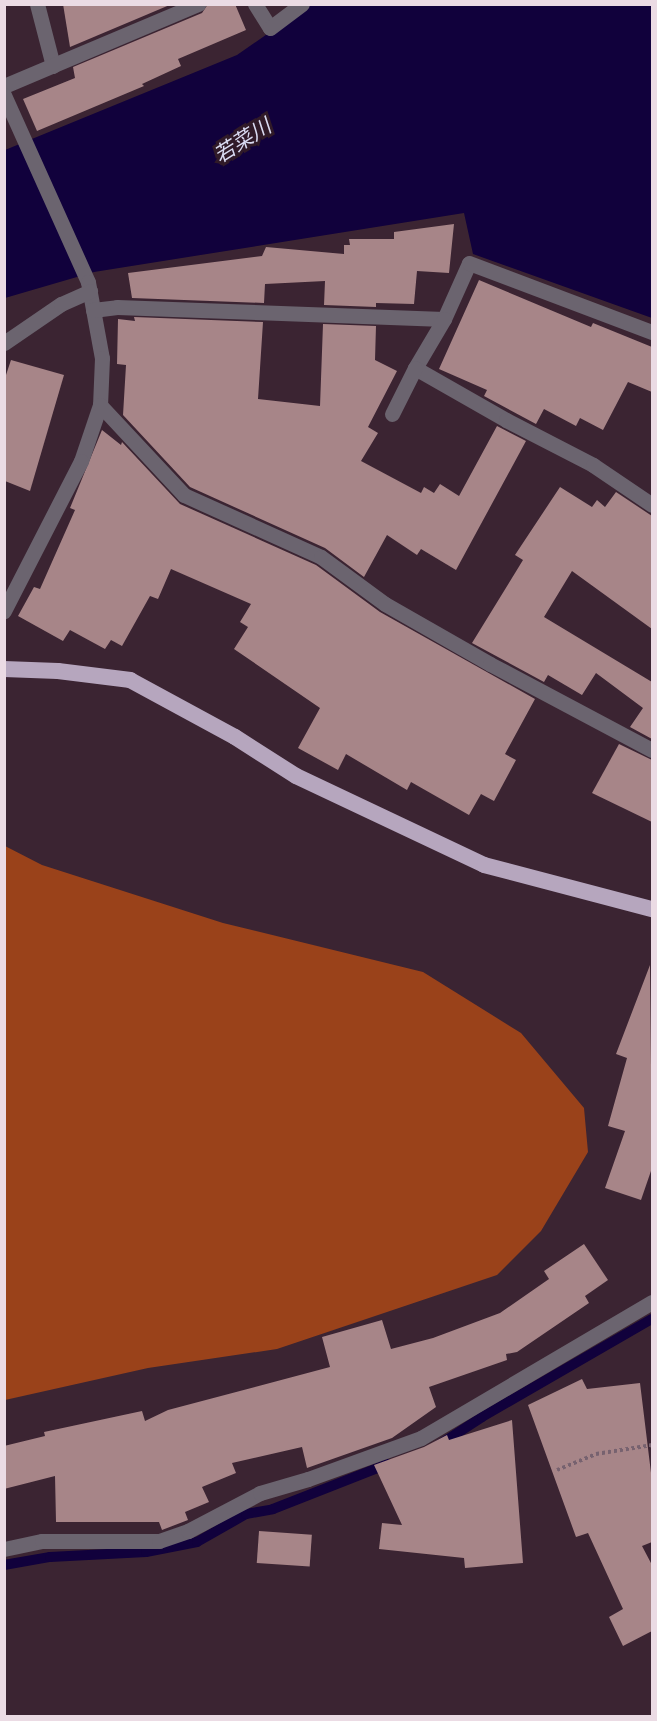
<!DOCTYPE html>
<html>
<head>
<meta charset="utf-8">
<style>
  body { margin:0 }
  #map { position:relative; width:657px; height:1721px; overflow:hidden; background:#3b2432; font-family:Lato,"Noto Sans JP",sans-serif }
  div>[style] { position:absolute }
  .forest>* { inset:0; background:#9a421a }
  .water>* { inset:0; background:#11013c }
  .stream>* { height:10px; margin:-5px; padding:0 5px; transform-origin:5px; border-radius:5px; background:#11013c }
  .building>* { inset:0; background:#a78588; transform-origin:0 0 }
  .path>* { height:4px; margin-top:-2px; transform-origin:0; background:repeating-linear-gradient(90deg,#77626f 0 3px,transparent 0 6px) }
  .minor>* { height:15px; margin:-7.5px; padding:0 7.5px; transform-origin:7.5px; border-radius:7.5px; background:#6b646f }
  .trunk>* { height:16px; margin:-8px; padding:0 8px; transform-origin:8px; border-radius:8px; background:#b6a6be }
  span { translate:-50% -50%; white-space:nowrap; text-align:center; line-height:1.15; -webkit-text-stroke:6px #301a28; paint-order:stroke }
  .water-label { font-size:21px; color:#d9daf1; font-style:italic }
  .frame { position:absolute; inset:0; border:6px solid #ebdbe4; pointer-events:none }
</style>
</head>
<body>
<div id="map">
  <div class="forest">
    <div style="clip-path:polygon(5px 846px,42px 865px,223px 923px,423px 972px,521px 1033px,584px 1108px,588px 1152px,541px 1231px,497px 1275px,277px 1349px,148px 1368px,5px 1400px)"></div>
  </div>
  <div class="water">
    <div style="clip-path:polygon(309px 5px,652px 5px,652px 318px,473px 254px,464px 213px,94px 272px,5px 298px,5px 150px,237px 55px)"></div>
  </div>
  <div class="stream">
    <div style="left:436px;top:1447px;width:55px;rotate:-33.1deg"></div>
    <div style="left:482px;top:1417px;width:196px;rotate:-30deg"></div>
    <div style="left:4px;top:1565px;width:47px;rotate:-9.9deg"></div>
    <div style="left:50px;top:1557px;width:96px;rotate:-3deg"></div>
    <div style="left:146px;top:1552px;width:52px;rotate:-11.1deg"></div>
    <div style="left:197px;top:1542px;width:56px;rotate:-29.7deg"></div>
    <div style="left:246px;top:1514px;width:27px;rotate:-10deg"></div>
    <div style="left:273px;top:1509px;width:123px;rotate:-21.4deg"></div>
  </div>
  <div class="building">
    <div style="clip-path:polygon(63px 4px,172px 4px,70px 47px)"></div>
    <div style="clip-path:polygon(208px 4px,235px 4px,246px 30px,178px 59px,181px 66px,142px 84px,144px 86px,37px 131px,23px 99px,75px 78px,73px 67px,202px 13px)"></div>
    <div style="clip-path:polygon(454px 224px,449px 273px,417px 271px,414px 304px,376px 303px,376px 307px,324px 305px,325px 281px,265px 284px,264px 303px,132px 298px,128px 273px,262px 256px,266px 247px,344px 254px,344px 245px,350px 245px,349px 239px,394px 239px,394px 232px)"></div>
    <div style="clip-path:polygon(479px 280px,591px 327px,593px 323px,652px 347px,652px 392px,628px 382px,603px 430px,580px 418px,576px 426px,544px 409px,536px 424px,484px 396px,487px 390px,439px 369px)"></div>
    <div style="clip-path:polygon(134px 317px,263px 322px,258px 399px,320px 406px,323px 324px,376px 326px,375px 360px,397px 371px,368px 427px,378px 433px,361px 461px,421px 493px,424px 487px,434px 493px,440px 484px,459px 496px,497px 426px,526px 441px,456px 570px,421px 549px,417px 555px,387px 535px,364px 577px,325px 548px,190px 487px,123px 415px,126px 365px,117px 364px,118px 319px,135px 321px)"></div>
    <div style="clip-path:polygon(11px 360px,64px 375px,30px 491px,5px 481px,4px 381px)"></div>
    <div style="clip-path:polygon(102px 430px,121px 445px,122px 442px,180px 504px,316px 565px,380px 612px,535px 699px,505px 754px,516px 760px,494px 801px,481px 794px,469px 815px,411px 782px,407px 790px,346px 754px,338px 770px,298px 748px,320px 708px,234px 649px,248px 627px,240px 622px,251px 604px,171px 569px,158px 599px,150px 596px,122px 646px,111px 640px,105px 649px,70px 630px,63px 641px,18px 616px,34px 587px,40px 589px,75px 510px,70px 508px)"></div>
    <div style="clip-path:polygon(560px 487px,592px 507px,597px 500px,605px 507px,616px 492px,652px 516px,652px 629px,572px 571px,544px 617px,652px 682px,652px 739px,630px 727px,643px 708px,596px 673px,582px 695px,548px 675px,544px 682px,472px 643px,523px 560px,515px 555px)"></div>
    <div style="clip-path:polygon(619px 744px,652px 760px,652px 822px,592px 793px)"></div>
    <div style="clip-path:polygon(650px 965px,652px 1168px,641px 1200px,605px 1188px,625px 1131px,608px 1126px,627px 1058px,616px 1054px)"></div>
    <div style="clip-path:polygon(584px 1244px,608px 1280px,585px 1296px,589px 1303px,517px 1352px,506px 1354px,507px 1360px,429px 1387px,436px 1407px,392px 1438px,307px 1468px,302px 1447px,232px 1463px,236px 1473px,202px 1487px,209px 1502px,185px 1512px,188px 1520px,162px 1530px,159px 1522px,56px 1522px,55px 1476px,4px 1489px,4px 1446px,45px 1436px,44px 1432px,142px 1411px,145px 1421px,168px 1410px,330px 1367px,322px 1337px,382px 1320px,391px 1349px,433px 1338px,500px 1313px,549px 1279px,544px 1271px)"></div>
    <div style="clip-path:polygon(582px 1379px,587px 1389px,640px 1383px,652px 1481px,652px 1542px,642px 1546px,652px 1565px,652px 1631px,623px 1646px,609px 1617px,623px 1609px,588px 1533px,576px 1537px,528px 1405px)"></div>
    <div style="clip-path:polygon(512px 1420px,523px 1563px,465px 1568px,464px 1558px,379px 1549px,382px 1523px,402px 1525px,374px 1465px,424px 1447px,447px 1435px,449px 1440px)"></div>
    <div style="left:259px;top:1531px;width:53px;height:32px;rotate:4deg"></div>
  </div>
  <div class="path">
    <div style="left:557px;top:1470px;width:42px;rotate:-22.3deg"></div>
    <div style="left:596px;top:1454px;width:57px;rotate:-9.1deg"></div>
  </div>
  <div class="minor">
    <div style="left:37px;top:4px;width:64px;rotate:75.5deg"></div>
    <div style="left:255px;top:4px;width:28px;rotate:58deg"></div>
    <div style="left:270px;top:28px;width:40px;rotate:-37deg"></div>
    <div style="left:4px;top:86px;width:211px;rotate:-22.9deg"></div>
    <div style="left:4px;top:95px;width:205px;rotate:65.8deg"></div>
    <div style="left:88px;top:282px;width:77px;rotate:79.6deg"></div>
    <div style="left:102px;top:358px;width:47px;rotate:92.4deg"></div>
    <div style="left:100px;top:405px;width:59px;rotate:108.7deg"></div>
    <div style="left:81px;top:461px;width:169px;rotate:117.2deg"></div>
    <div style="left:93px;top:310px;width:24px;rotate:-7deg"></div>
    <div style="left:117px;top:307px;width:327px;rotate:2.1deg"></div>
    <div style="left:444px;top:319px;width:61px;rotate:-65.9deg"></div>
    <div style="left:469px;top:263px;width:196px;rotate:20.7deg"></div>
    <div style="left:444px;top:319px;width:57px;rotate:120.6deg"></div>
    <div style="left:415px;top:368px;width:105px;rotate:29.7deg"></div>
    <div style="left:506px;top:420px;width:98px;rotate:27.3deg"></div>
    <div style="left:593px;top:465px;width:71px;rotate:34.1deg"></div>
    <div style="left:4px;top:343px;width:69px;rotate:-34.4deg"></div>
    <div style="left:61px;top:304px;width:32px;rotate:-24deg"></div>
    <div style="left:100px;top:405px;width:123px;rotate:47deg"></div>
    <div style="left:184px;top:495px;width:150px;rotate:24.3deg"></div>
    <div style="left:321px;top:557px;width:79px;rotate:36.3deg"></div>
    <div style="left:385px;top:604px;width:121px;rotate:29.7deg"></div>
    <div style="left:490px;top:664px;width:183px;rotate:28deg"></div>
    <div style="left:392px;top:414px;width:51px;rotate:-63.4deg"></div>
    <div style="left:4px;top:1549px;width:39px;rotate:-12deg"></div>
    <div style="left:42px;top:1541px;width:117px"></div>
    <div style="left:159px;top:1541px;width:31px;rotate:-19deg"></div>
    <div style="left:188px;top:1531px;width:81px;rotate:-27.8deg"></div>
    <div style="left:260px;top:1493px;width:50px;rotate:-16.3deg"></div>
    <div style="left:308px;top:1479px;width:120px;rotate:-19.9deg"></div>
    <div style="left:421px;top:1438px;width:268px;rotate:-30.5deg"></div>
  </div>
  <div class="trunk">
    <div style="left:4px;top:669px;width:54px;rotate:2.1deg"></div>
    <div style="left:58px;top:671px;width:73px;rotate:7.1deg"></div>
    <div style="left:130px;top:680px;width:119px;rotate:28.5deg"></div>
    <div style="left:235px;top:737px;width:72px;rotate:32.6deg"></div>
    <div style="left:296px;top:776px;width:208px;rotate:25.3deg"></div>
    <div style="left:484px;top:865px;width:174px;rotate:14.7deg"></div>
  </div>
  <div class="water-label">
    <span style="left:242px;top:140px;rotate:-32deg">若菜川</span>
  </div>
  <div class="frame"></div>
</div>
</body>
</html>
